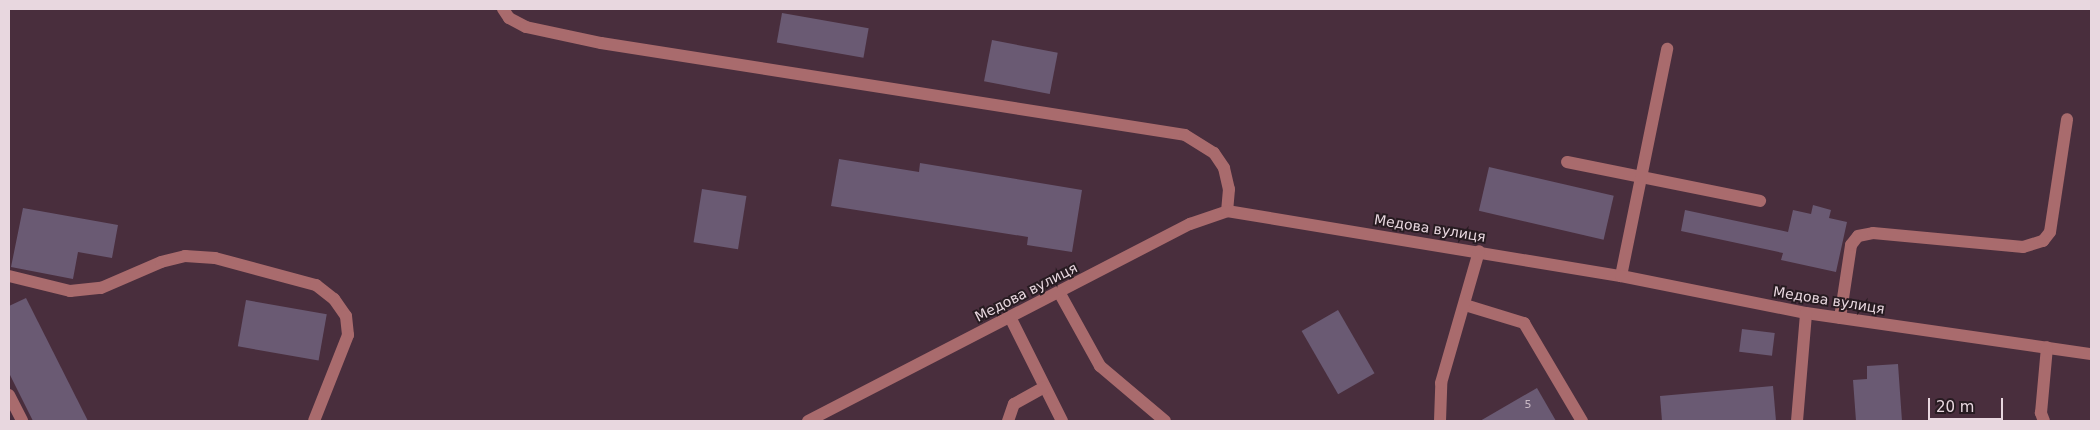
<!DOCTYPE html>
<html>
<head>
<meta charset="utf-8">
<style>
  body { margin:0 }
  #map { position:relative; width:2100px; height:430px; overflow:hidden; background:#492e3d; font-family:"DejaVu Sans",sans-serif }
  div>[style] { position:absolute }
  .building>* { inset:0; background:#6a5a73; transform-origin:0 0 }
  .minor>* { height:12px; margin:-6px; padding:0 6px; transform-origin:6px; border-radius:6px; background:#a96b6d }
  span { translate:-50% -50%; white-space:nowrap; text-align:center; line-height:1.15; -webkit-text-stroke:4px #271b21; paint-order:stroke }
  .number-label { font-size:11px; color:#c8b8c4 }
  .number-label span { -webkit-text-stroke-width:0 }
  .street-label { font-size:14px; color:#e8d7df }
  .frame { position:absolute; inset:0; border:10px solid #e8d7df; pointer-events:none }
  .scale { position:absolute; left:1928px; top:398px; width:75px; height:22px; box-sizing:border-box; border:2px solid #e8d7df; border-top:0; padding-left:6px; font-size:15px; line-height:18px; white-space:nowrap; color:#e8d7df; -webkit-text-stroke:4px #271b21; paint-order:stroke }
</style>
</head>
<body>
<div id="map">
  <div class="building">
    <div style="left:782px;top:13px;width:88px;height:30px;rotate:10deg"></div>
    <div style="left:992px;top:40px;width:67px;height:42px;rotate:11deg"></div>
    <div style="clip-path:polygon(839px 159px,919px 172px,920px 163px,1082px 190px,1072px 252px,1027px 245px,1028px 237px,831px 206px)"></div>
    <div style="left:1489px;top:167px;width:128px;height:45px;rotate:13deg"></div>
    <div style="left:702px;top:189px;width:45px;height:54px;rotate:9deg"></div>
    <div style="clip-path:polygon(1813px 205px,1831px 210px,1829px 218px,1847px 222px,1836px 272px,1781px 260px,1783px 253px,1681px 231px,1685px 210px,1788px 232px,1793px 210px,1811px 214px)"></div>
    <div style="clip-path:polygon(23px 208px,118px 225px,112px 258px,78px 252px,73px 279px,11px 267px)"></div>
    <div style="clip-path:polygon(26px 298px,88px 421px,33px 421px,9px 373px,9px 306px)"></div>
    <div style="left:246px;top:300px;width:82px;height:47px;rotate:10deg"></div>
    <div style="left:1338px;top:310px;width:73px;height:42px;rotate:60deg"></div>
    <div style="left:1742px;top:329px;width:33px;height:23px;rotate:7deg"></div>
    <div style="clip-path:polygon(1898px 364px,1902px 421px,1856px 421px,1853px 380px,1867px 379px,1867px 366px)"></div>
    <div style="clip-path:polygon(1773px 386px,1776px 421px,1662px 421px,1660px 396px)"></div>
    <div style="clip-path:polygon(1537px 388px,1556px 421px,1480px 421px)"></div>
  </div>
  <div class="minor">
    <div style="left:503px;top:9px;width:11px;rotate:56deg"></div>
    <div style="left:509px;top:18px;width:19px;rotate:28deg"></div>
    <div style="left:526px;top:27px;width:77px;rotate:12deg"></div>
    <div style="left:601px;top:43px;width:591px;rotate:8.95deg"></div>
    <div style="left:1185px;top:135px;width:34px;rotate:32deg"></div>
    <div style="left:1214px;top:153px;width:18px;rotate:56deg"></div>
    <div style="left:1224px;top:168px;width:22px;rotate:77deg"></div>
    <div style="left:1229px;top:189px;width:22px;rotate:95deg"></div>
    <div style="left:1567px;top:162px;width:197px;rotate:11.4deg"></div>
    <div style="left:9px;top:276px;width:63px;rotate:13.8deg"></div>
    <div style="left:70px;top:291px;width:31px;rotate:-6deg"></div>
    <div style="left:101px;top:288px;width:65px;rotate:-23.4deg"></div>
    <div style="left:161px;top:262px;width:25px;rotate:-14deg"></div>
    <div style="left:185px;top:256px;width:30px;rotate:4deg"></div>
    <div style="left:215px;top:258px;width:105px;rotate:15deg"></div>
    <div style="left:316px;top:285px;width:23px;rotate:38deg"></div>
    <div style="left:334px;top:299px;width:21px;rotate:55deg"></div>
    <div style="left:346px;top:316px;width:19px;rotate:84deg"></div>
    <div style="left:348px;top:335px;width:92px;rotate:111.6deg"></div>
    <div style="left:1621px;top:276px;width:232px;rotate:-78.5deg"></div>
    <div style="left:1059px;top:292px;width:85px;rotate:61deg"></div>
    <div style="left:1100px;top:366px;width:85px;rotate:40.2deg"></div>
    <div style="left:1465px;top:305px;width:62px;rotate:17deg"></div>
    <div style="left:1524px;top:323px;width:114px;rotate:59.4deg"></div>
    <div style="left:1010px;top:317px;width:116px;rotate:63.4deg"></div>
    <div style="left:1840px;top:318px;width:74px;rotate:-81.4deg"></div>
    <div style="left:1851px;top:245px;width:11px;rotate:-52deg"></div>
    <div style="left:1858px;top:236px;width:15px;rotate:-11deg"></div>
    <div style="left:1873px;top:233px;width:151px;rotate:5.3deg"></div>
    <div style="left:2023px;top:247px;width:21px;rotate:-17deg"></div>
    <div style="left:2043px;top:241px;width:11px;rotate:-52deg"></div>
    <div style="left:2050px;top:232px;width:114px;rotate:-81.4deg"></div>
    <div style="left:9px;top:395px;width:29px;rotate:63deg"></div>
    <div style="left:808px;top:421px;width:430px;rotate:-27.3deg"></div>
    <div style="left:1190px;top:224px;width:39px;rotate:-19deg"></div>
    <div style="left:1227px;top:211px;width:399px;rotate:9.4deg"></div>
    <div style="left:1621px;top:276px;width:189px;rotate:11.3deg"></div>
    <div style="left:1806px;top:313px;width:288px;rotate:8.2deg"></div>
    <div style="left:1008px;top:421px;width:18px;rotate:-71deg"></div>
    <div style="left:1014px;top:404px;width:35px;rotate:-29deg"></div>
    <div style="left:1440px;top:421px;width:38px;rotate:-88deg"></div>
    <div style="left:1441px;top:383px;width:137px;rotate:-73.9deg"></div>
    <div style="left:1797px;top:421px;width:108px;rotate:-85.2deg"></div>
    <div style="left:2044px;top:421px;width:9px;rotate:-111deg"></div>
    <div style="left:2041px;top:413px;width:66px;rotate:-84.8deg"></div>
  </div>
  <div class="number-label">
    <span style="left:1528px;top:405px">5</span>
  </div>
  <div class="street-label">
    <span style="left:1430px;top:228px;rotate:9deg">Медова вулиця</span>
    <span style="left:1026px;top:292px;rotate:-27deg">Медова вулиця</span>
    <span style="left:1829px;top:300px;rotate:9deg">Медова вулиця</span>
  </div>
  <div class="frame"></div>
  <div class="scale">20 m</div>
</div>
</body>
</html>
